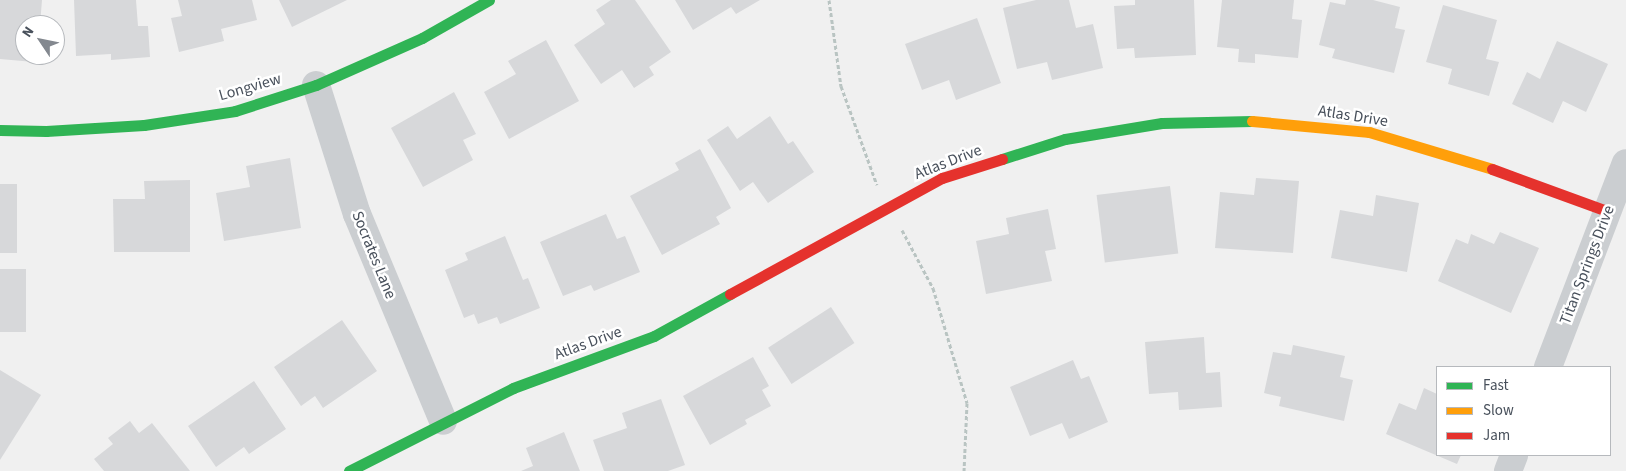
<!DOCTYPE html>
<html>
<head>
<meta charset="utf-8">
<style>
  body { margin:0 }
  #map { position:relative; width:1626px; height:471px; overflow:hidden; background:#f0f0f0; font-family:"Source Sans 3",sans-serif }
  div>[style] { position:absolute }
  .building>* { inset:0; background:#d7d8da; transform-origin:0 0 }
  .path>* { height:3px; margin-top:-1.5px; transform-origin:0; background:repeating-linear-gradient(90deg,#b9c4c2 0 4px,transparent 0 6.5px) }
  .street>* { height:28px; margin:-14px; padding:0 14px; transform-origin:14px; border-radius:14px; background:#cbced1 }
  .fast>* { height:11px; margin:-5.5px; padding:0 5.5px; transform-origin:5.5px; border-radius:5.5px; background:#30b455 }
  .slow>* { height:11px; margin:-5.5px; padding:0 5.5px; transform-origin:5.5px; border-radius:5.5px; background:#ff9f0a }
  .jam>* { height:11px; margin:-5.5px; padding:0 5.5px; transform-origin:5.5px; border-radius:5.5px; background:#e5322d }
  span { translate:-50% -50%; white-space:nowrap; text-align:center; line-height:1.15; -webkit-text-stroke:5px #fff; paint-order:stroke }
  .street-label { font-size:16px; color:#48505b }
  .legend { position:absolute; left:1436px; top:366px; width:175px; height:90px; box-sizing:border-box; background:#fff; border:1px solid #b6b9bd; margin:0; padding:6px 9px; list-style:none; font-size:15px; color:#48505b }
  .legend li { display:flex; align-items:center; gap:10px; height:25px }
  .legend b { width:25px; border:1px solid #b6b9bd }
  .north { position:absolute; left:15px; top:15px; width:50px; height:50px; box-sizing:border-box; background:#fff; border:1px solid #b6b9bd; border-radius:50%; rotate:304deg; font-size:14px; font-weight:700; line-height:20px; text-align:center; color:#48505b }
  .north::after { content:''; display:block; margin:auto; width:18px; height:22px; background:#83888f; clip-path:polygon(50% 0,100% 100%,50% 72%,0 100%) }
</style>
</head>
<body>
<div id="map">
  <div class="building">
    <div style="clip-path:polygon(0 0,42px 0,40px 25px,25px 25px,25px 55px,46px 55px,45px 63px,0 59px)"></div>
    <div style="clip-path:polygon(74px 0,136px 0,138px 26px,148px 26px,150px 57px,111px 60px,111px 54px,76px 56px)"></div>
    <div style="clip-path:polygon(178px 0,252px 0,257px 20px,221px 29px,224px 41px,179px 52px,171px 18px,182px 16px)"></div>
    <div style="clip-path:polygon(279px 0,347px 0,292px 27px)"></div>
    <div style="clip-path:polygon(611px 0,635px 0,671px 52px,649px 67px,654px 75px,634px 88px,622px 70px,601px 84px,574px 45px,605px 24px,596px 10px)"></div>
    <div style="clip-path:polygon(675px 0,760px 0,736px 14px,731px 7px,693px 30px)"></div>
    <div style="clip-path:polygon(1036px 0,1069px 0,1076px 28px,1093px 24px,1103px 68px,1052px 80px,1047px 62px,1017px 69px,1003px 8px)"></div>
    <div style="clip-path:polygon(1135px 0,1194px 0,1196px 55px,1135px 58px,1134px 48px,1117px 49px,1114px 6px,1135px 5px)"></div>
    <div style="clip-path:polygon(1222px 0,1294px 0,1292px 19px,1302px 20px,1298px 58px,1255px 54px,1255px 63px,1238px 62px,1239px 49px,1217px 47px)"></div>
    <div style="clip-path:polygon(1346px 0,1373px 0,1400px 7px,1395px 28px,1405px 30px,1394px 73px,1332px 58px,1335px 49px,1319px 45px,1330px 2px,1345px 5px)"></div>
    <div style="clip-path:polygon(1443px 5px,1497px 20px,1486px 59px,1499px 62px,1489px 96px,1448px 84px,1452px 69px,1426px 62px)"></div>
    <div style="clip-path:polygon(977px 18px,1001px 83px,956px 100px,949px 80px,922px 90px,905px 44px)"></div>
    <div style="clip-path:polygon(546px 40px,579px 101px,509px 139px,484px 92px,516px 74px,508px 61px)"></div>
    <div style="clip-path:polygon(1557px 41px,1608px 64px,1586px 112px,1563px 101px,1553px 123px,1512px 104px,1527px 72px,1540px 79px)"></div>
    <div style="clip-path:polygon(454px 92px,476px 134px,463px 140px,473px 160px,423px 187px,391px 128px)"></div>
    <div style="clip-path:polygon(770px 116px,788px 144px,793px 141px,814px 172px,768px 203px,753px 182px,740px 191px,707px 140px,728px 126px,737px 139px)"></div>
    <div style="clip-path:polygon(700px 149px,731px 208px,716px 217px,720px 224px,662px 255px,630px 196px,679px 170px,675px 163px)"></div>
    <div style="clip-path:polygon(290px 158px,301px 228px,224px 241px,216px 193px,250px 187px,246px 166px)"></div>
    <div style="clip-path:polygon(1256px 178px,1299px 181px,1293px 253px,1215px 248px,1220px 192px,1254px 195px)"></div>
    <div style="clip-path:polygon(190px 180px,190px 252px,114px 252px,113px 199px,145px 199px,144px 181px)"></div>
    <div style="left:0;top:184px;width:17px;height:69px"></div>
    <div style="left:1170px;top:186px;width:68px;height:74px;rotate:83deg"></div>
    <div style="clip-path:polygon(1376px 195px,1419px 203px,1407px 272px,1331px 258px,1340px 210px,1373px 216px)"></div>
    <div style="clip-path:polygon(1048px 209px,1056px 249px,1045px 251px,1052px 281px,986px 294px,976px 241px,1009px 234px,1006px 218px)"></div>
    <div style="clip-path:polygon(606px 214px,617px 239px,625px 236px,640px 272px,594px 291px,591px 285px,563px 296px,540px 242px)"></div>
    <div style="clip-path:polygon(1500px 232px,1539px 248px,1511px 313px,1438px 281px,1456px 239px,1468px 244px,1471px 234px,1494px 244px)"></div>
    <div style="clip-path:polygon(505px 236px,523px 280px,528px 278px,540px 308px,500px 324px,497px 317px,478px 324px,474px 314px,464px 318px,445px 270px,468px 260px,465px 253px)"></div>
    <div style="left:0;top:269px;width:26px;height:63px"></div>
    <div style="left:831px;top:307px;width:43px;height:75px;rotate:57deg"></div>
    <div style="clip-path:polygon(342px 320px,377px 371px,323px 408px,315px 396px,301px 406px,274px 367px)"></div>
    <div style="clip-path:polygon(1204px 337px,1206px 373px,1220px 372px,1222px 407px,1179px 410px,1178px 392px,1149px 394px,1145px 342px)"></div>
    <div style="clip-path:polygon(1293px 345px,1345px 356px,1340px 377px,1353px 380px,1344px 421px,1279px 406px,1281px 397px,1264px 393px,1273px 352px,1291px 355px)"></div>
    <div style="clip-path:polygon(753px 357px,769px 386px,762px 390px,771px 406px,745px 420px,747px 424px,710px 445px,683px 396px)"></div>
    <div style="clip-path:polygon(1073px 360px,1081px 379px,1089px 376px,1108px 422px,1069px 439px,1062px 423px,1030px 436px,1010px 387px)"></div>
    <div style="clip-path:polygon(0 370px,41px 395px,0 460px)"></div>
    <div style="clip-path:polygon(254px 381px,286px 429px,249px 454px,244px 447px,216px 467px,188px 426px)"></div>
    <div style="clip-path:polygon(1424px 388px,1437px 394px,1437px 455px,1461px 455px,1457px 464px,1386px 434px,1399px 403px,1416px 410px)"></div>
    <div style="clip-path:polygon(661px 399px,685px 465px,668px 471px,604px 471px,593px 440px,627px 428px,622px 413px)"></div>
    <div style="clip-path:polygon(130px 421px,139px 433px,152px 423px,190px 471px,104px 471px,94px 459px,113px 444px,108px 438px)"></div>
    <div style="clip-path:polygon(564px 432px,580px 471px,521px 471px,533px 466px,526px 448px)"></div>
  </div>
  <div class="path">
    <div style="left:829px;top:0;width:87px;rotate:82.1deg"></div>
    <div style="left:841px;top:86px;width:105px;rotate:70deg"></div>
    <div style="left:902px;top:230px;width:66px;rotate:61.9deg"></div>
    <div style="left:933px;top:288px;width:120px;rotate:73.5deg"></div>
    <div style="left:967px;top:403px;width:68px;rotate:92.5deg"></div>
  </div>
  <div class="street">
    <div style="left:316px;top:85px;width:135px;rotate:72.4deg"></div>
    <div style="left:357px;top:214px;width:224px;rotate:67.4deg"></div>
    <div style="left:1548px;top:367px;width:218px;rotate:-69.1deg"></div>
    <div style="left:1508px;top:471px;width:17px;rotate:-69deg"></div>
  </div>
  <div class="fast">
    <div style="left:0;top:130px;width:46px;rotate:1.2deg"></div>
    <div style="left:46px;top:131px;width:98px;rotate:-3.5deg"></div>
    <div style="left:144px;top:125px;width:92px;rotate:-8.7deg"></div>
    <div style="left:235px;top:111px;width:85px;rotate:-17.8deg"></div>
    <div style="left:316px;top:85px;width:116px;rotate:-23.9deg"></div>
    <div style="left:422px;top:38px;width:77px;rotate:-29.6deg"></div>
    <div style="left:1002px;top:159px;width:66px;rotate:-17.6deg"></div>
    <div style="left:1065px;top:139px;width:98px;rotate:-9.4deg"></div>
    <div style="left:1162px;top:123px;width:90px;rotate:-1.3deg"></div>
    <div style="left:349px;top:471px;width:184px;rotate:-26.8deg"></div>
    <div style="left:513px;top:388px;width:150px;rotate:-20.2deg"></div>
    <div style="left:654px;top:336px;width:87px;rotate:-28.9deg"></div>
  </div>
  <div class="slow">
    <div style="left:1252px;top:121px;width:118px;rotate:5.4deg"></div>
    <div style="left:1369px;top:132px;width:128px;rotate:16.7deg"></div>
  </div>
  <div class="jam">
    <div style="left:1492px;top:169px;width:122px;rotate:20.1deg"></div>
    <div style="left:730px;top:294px;width:242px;rotate:-28.7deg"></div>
    <div style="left:942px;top:178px;width:63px;rotate:-17.6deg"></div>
  </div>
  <div class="street-label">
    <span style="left:250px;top:87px;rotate:-16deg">Longview</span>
    <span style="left:1353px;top:116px;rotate:9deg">Atlas Drive</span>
    <span style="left:948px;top:162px;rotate:-21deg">Atlas Drive</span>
    <span style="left:374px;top:255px;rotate:68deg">Socrates Lane</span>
    <span style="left:1587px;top:265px;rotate:-69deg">Titan Springs Drive</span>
    <span style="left:588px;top:343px;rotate:-20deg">Atlas Drive</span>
  </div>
  <ul class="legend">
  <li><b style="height:6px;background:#30b455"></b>Fast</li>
  <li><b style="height:6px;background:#ff9f0a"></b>Slow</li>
  <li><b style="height:6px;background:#e5322d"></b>Jam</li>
  </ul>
  <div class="north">N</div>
</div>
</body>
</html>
